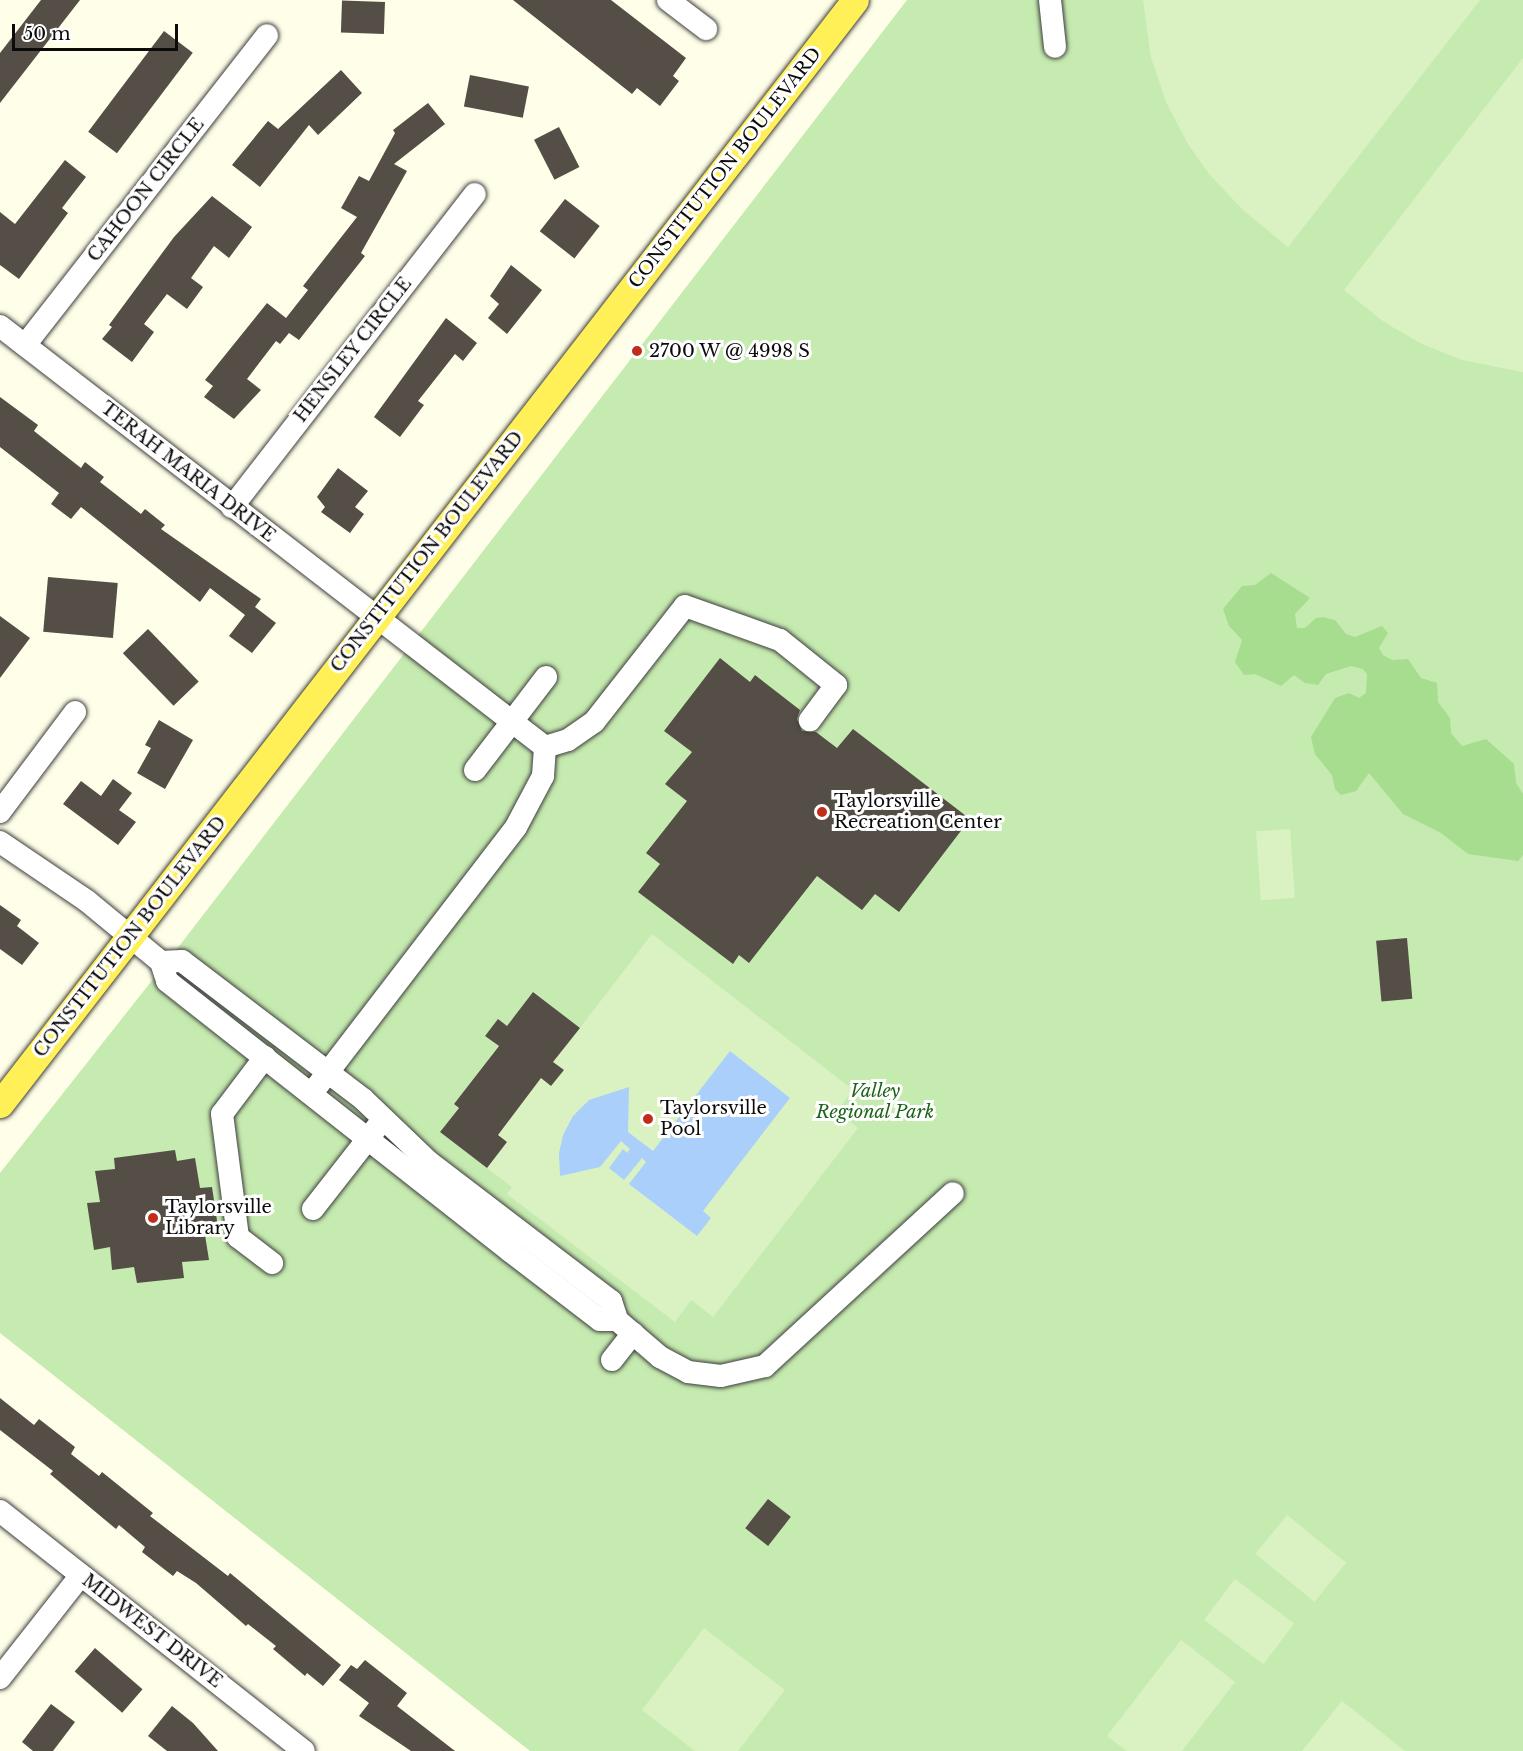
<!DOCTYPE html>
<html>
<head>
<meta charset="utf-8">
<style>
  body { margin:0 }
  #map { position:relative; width:1523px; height:1751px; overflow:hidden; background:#fffee8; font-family:"Libre Baskerville",serif }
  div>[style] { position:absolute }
  .green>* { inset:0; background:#c6ebb0 }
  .forest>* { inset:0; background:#a6dd8e }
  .pitch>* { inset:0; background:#daf2c2; transform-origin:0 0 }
  .water>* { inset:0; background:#a9cffa }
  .building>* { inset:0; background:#544e46; transform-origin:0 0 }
  .roads { filter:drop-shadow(0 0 2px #3e3e3e) drop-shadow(0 0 2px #3e3e3e) }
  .minor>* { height:22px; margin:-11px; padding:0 11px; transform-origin:11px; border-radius:11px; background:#fff }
  .major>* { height:27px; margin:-13.5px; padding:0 13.5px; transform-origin:13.5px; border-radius:13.5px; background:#fff058 }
  .dots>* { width:16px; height:16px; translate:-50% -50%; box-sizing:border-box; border:3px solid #fff; border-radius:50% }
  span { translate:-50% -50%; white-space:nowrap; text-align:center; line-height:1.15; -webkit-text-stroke:6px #fff; paint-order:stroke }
  .street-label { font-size:18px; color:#0b0b0b }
  .poi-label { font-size:18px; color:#0b0b0b }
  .left { translate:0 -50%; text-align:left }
  .park-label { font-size:18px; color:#1c6518; font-style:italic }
  .scale { position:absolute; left:12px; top:24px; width:166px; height:27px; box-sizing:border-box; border:3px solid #0b0b0b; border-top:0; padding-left:8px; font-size:18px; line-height:21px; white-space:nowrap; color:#0b0b0b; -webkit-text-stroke:4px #fff; paint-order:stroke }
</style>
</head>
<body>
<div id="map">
  <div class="green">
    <div style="clip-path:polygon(907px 0,1523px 0,1523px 1751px,530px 1751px,0 1333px,0 1173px,180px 945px)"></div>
  </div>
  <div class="forest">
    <div style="clip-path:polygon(1271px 573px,1310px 598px,1295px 614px,1297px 628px,1305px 628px,1316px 618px,1323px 617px,1335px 620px,1346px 634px,1355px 637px,1382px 626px,1388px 633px,1379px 648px,1383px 655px,1392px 660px,1408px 659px,1421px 678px,1437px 683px,1438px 702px,1450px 718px,1451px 733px,1462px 746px,1486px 739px,1514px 764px,1516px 783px,1523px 794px,1523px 855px,1518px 861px,1468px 854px,1441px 833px,1403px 814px,1369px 773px,1356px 791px,1341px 795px,1335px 789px,1332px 775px,1315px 754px,1311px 737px,1335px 698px,1349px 693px,1359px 698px,1366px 693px,1367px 674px,1363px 669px,1351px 666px,1326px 674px,1318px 685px,1305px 683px,1294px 675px,1281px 686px,1255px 674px,1244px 675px,1235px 662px,1242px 640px,1229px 626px,1223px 609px,1242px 586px,1255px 585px)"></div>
  </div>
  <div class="pitch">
    <div style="clip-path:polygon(1143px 0,1480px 0,1288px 247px,1243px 210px,1209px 174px,1188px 144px,1167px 104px,1151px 58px)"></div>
    <div style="clip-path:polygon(1523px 58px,1523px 372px,1462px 360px,1422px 344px,1384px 322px,1344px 290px)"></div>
    <div style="left:1290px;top:829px;width:69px;height:34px;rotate:86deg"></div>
    <div style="clip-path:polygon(652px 934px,853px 1090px,837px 1111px,858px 1128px,713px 1317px,691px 1300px,675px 1322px,507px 1194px,512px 1187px,440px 1132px,458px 1108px,454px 1104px,498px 1046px,485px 1036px,507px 1026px,533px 992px,580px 1028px)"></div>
    <div style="left:1287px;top:1515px;width:76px;height:50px;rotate:39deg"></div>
    <div style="left:1235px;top:1579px;width:74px;height:51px;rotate:37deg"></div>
    <div style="clip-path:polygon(704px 1628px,785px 1690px,738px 1751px,695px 1751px,642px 1710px)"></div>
    <div style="clip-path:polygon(1181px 1640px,1235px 1682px,1182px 1751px,1127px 1751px,1107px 1736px)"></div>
    <div style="clip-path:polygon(1342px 1701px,1405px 1751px,1302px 1751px)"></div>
  </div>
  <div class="water">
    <div style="clip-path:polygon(730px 1051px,790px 1098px,703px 1211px,711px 1218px,697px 1236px,629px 1184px,646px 1162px,642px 1158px,624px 1180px,609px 1168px,623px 1149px,627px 1153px,630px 1149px,621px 1141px,600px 1167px,560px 1176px,559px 1153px,563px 1135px,573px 1116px,589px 1100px,629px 1087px,628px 1132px,653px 1151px)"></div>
  </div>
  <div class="building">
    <div style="clip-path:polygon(41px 0,80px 0,0 103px,0 53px)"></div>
    <div style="clip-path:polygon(513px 0,611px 0,686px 58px,673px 76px,679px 81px,660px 106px,637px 88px,632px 94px)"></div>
    <div style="left:385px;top:2px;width:32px;height:43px;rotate:92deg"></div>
    <div style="left:164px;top:31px;width:36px;height:126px;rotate:37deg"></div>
    <div style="clip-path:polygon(341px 70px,362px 93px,318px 135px,309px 125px,260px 187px,232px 165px,268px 121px,278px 129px)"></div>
    <div style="left:470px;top:75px;width:60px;height:32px;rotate:11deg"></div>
    <div style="clip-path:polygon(428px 103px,445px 124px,394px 164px,407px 171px,361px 253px,365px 256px,299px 340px,289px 333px,280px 344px,276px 341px,247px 379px,261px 390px,234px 419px,204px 397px,213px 386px,205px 380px,267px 303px,286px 318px,308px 290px,303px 286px,357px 217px,341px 208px,359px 176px,369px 181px,395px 133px,393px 130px)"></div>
    <div style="left:559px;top:127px;width:45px;height:28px;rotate:63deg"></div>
    <div style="clip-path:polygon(65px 160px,86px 177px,62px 208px,68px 213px,19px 279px,0 265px,0 212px,15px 224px)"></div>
    <div style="clip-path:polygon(212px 196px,252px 227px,229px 258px,214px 246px,191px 278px,203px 287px,187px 309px,167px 294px,144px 324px,154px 332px,132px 362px,102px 339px,112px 327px,109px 325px,174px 237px)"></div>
    <div style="left:565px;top:199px;width:44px;height:41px;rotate:38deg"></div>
    <div style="clip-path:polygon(511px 265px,542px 290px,507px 334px,488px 318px,499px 304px,490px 296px)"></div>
    <div style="clip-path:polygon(446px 318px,477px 343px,463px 361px,455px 354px,418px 401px,424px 405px,400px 437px,374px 417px)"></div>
    <div style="clip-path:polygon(0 397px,38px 425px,34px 431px,81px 468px,85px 462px,104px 477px,100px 482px,141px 514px,145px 509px,165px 525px,161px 529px,261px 599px,255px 607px,276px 623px,252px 653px,229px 636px,245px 615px,210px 588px,200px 602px,81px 507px,71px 519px,51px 504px,59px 493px,0 447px)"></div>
    <div style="clip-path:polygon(338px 468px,368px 491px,355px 507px,364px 514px,350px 533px,321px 512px,325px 507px,317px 497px)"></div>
    <div style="left:48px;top:577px;width:70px;height:55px;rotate:5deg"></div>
    <div style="clip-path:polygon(0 616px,30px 638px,0 678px)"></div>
    <div style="left:148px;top:629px;width:73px;height:35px;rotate:46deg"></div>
    <div style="clip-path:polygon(720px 658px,750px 682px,755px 675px,800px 710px,797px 719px,802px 731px,816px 732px,837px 748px,853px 729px,970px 819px,899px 912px,875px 894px,862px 910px,817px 876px,749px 963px,739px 955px,733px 964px,638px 892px,660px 864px,646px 853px,687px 801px,665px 784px,692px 752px,664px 731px)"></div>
    <div style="clip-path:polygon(159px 720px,193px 740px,165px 789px,137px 773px,151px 748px,145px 745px)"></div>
    <div style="clip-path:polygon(113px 779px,132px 793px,119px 810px,136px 822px,118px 845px,63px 804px,81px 781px,101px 796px)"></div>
    <div style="clip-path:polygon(0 905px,21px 920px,17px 926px,39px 943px,22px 965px,0 949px)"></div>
    <div style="left:1407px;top:938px;width:61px;height:31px;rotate:85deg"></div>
    <div style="clip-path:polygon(533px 992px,580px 1028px,553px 1062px,564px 1070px,551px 1086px,541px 1078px,498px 1135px,507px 1142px,487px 1168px,440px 1132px,459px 1108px,454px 1104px,499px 1046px,485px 1036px,498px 1019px,507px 1026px)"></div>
    <div style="clip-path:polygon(175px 1150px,177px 1161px,195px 1158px,200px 1188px,212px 1187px,219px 1234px,205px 1235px,209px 1260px,182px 1262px,184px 1278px,137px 1283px,134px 1267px,112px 1270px,110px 1247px,94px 1250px,87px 1203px,100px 1202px,95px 1171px,115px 1169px,114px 1158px)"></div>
    <div style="clip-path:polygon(0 1398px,34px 1425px,39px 1419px,75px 1447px,71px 1454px,99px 1476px,102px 1472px,153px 1513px,150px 1516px,228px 1576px,230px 1573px,341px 1665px,323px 1686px,307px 1673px,305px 1676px,273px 1649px,276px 1646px,248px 1624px,246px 1626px,196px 1583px,177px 1571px,173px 1576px,142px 1552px,145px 1547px,119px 1525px,116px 1529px,50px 1474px,53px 1471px,0 1430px)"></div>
    <div style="left:768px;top:1499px;width:29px;height:37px;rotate:38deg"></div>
    <div style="left:95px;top:1648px;width:63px;height:31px;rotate:41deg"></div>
    <div style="clip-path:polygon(365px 1660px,407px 1693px,397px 1706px,455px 1751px,411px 1751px,359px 1716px,369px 1703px,339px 1680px,351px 1665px,357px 1669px)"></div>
    <div style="clip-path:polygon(51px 1704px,75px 1722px,53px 1751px,33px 1751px,22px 1742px)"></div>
    <div style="clip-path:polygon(172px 1706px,193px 1723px,218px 1751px,167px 1751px,148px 1736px)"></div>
  </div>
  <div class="roads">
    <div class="minor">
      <div style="left:668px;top:0;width:48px;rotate:37.3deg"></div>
      <div style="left:1050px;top:0;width:47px;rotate:83.9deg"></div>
      <div style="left:0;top:326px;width:689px;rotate:37.69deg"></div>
      <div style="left:25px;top:345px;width:393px;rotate:-52deg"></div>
      <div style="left:232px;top:507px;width:396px;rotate:-52.2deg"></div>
      <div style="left:475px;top:770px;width:117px;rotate:-52.6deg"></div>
      <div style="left:0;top:812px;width:125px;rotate:-53.1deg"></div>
      <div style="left:0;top:842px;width:105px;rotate:34.1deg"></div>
      <div style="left:87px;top:901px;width:96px;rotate:39.5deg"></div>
      <div style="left:161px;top:962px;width:20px;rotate:72deg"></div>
      <div style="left:167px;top:981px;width:437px;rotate:38.2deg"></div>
      <div style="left:510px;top:1251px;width:113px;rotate:37.5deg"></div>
      <div style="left:600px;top:1320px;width:17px"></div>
      <div style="left:161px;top:962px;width:21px;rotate:-3deg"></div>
      <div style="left:182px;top:961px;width:228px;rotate:37.3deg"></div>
      <div style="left:363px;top:1099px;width:91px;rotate:43.7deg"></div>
      <div style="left:429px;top:1162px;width:229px;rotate:37.4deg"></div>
      <div style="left:611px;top:1301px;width:20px;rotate:72deg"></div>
      <div style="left:617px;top:1320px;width:57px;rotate:40.7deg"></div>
      <div style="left:660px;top:1357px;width:32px;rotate:28deg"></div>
      <div style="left:688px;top:1372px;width:33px;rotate:7deg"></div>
      <div style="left:721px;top:1376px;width:45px;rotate:-12.8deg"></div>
      <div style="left:765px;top:1366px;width:255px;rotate:-42.6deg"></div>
      <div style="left:265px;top:1057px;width:71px;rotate:127deg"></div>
      <div style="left:222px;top:1114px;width:124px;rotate:82.6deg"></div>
      <div style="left:238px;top:1237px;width:43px;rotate:37.4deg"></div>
      <div style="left:312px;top:1093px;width:335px;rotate:-52.5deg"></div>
      <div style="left:516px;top:827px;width:58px;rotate:-62.1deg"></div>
      <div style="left:543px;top:776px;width:29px;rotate:-86deg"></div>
      <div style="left:545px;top:747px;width:24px;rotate:-17deg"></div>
      <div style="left:568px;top:740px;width:32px;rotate:-35deg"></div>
      <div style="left:594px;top:722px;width:147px;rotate:-51.9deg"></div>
      <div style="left:685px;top:606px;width:101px;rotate:19.7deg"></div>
      <div style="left:780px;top:640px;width:72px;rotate:38.8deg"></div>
      <div style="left:836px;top:685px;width:44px;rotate:126.6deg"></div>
      <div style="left:313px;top:1209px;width:104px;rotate:-52deg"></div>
      <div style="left:612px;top:1360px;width:34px;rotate:-52deg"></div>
      <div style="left:0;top:1511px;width:387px;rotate:38.3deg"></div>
      <div style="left:0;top:1678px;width:131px;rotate:-51.8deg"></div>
    </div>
    <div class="major">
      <div style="left:0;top:1104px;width:1396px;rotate:-52.24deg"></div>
    </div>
  </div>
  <div class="dots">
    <div style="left:637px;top:351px;background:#c22d1b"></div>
    <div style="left:822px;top:812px;background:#c22d1b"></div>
    <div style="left:648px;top:1119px;background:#c22d1b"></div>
    <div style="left:153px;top:1218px;background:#c22d1b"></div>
  </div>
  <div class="street-label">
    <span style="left:725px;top:168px;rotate:-52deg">CONSTITUTION BOULEVARD</span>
    <span style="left:146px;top:190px;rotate:-52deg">CAHOON CIRCLE</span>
    <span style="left:353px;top:350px;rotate:-52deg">HENSLEY CIRCLE</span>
    <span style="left:188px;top:472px;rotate:38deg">TERAH MARIA DRIVE</span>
    <span style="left:427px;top:552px;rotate:-52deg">CONSTITUTION BOULEVARD</span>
    <span style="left:130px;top:937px;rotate:-52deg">CONSTITUTION BOULEVARD</span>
    <span style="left:152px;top:1631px;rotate:38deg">MIDWEST DRIVE</span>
  </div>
  <div class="poi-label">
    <span class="left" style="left:649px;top:351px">2700 W @ 4998 S</span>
    <span class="left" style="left:834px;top:812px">Taylorsville<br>Recreation Center</span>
    <span class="left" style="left:660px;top:1119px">Taylorsville<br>Pool</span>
    <span class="left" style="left:165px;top:1218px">Taylorsville<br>Library</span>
  </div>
  <div class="park-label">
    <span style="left:875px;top:1102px">Valley<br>Regional Park</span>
  </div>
  <div class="scale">50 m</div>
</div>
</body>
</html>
